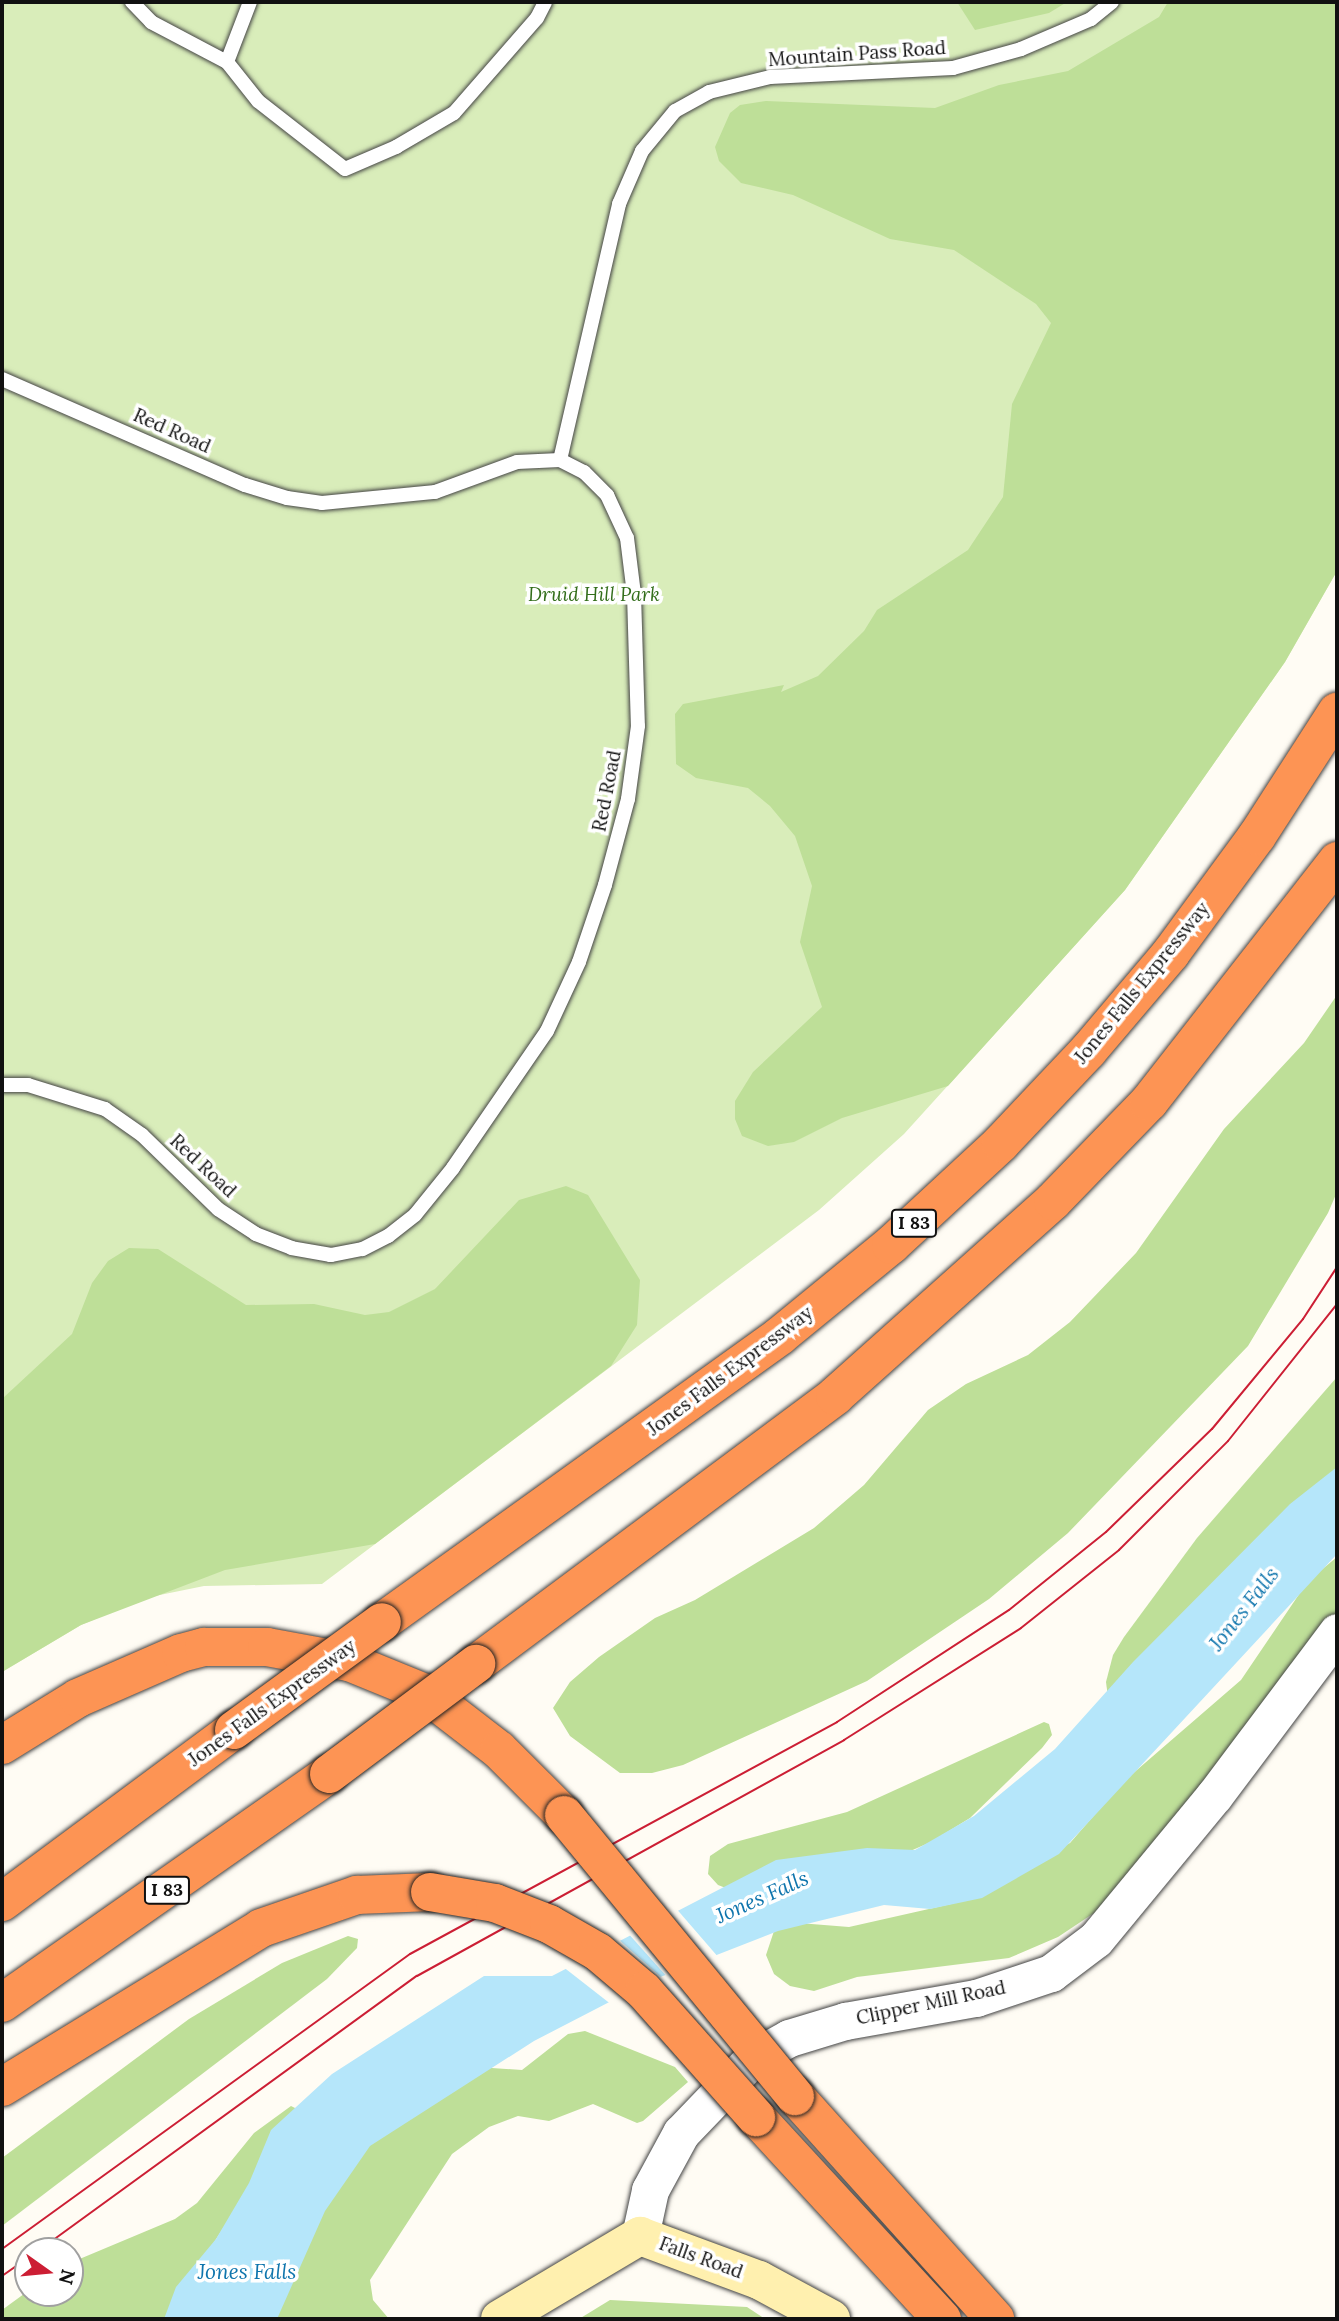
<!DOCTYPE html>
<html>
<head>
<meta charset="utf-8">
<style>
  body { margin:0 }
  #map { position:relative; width:1339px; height:2321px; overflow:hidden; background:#fffcf4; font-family:Lora,serif }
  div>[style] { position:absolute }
  .green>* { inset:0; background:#d9edba }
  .forest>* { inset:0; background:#bedf98 }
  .water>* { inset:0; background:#b5e6fa }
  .pier>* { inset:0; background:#fffcf4 }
  .roads { filter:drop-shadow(0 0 2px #444) drop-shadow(0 0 2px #444) }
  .service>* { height:14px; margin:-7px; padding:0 7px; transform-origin:7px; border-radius:7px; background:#fff }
  .tertiary>* { height:37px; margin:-18.5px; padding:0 18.5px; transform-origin:18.5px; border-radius:18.5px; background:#fff }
  .secondary>* { height:38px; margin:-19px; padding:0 19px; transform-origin:19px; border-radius:19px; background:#fff0af }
  .motorway>* { height:38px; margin:-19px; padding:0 19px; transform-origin:19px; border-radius:19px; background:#fd9454 }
  .tram>* { height:2px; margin:-1px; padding:0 1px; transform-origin:1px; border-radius:1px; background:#cc1e34 }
  .bridges { filter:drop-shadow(0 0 2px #222) drop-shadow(0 0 2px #222) }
  .motorway-bridge>* { height:38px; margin:-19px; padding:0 19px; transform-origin:19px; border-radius:19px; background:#fd9454 }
  span { translate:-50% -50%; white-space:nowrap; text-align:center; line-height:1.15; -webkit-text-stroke:7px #fff; paint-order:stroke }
  .shield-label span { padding:2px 5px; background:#fff; border:2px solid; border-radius:5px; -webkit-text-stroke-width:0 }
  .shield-label { font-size:18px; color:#111; font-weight:700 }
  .street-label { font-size:19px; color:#111 }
  .park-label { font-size:19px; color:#336e1b; font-style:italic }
  .water-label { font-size:21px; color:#0f75ad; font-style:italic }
  .frame { position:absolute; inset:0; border:4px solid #111; pointer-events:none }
  .north { position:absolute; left:14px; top:2237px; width:70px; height:70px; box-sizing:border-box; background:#fff; border:2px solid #a0a0a0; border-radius:50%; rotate:105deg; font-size:19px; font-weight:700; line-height:28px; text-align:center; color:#111 }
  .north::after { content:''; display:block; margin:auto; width:24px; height:32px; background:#cc1e34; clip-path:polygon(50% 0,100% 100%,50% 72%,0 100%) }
</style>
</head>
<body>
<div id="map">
  <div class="green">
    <div style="clip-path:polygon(2px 2px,1337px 2px,1337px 571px,1285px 662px,1125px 890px,904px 1134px,819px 1210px,322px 1584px,204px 1586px,145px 1598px,81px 1625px,2px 1672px)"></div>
  </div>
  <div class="forest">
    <div style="clip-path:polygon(957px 2px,1067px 2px,1049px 13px,975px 30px)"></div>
    <div style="clip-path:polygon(1168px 2px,1337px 2px,1337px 571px,1285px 662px,1125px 890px,948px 1086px,842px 1118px,794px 1142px,768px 1146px,742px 1136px,735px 1119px,735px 1101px,753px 1072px,822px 1007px,800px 942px,812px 886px,795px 836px,770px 806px,748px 788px,696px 778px,676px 764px,675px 714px,683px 704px,784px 685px,781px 692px,818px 676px,864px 631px,877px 610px,968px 550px,1003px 497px,1012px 404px,1051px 323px,1036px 304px,954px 250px,890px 239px,793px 195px,741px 183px,719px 161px,715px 147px,730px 113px,740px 105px,766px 101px,935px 108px,999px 85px,1068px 71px,1159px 17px)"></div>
    <div style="clip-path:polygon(1337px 995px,1337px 1192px,1328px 1213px,1248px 1346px,1068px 1533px,989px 1599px,867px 1681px,683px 1765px,652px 1773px,620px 1773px,570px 1736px,553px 1708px,570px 1682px,599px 1657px,655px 1618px,695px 1600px,814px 1528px,864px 1485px,928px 1410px,966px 1384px,1028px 1355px,1070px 1322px,1136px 1253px,1224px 1129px,1304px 1043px)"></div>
    <div style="clip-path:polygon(566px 1186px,588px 1195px,640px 1280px,637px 1325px,611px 1366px,375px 1544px,225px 1570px,81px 1625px,2px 1672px,2px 1399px,72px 1334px,92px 1283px,108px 1261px,129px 1248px,158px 1249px,246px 1305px,314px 1304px,365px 1315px,389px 1312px,435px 1289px,519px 1200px)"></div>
    <div style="clip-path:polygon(1337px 1377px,1337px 1495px,1109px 1705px,1106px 1682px,1113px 1655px,1124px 1637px,1197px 1538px)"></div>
    <div style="clip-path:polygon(1337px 1557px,1337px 1624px,1097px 1911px,1058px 1937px,1009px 1958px,857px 1977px,814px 1991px,790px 1986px,774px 1974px,766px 1955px,774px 1931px,799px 1923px,849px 1927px,951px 1904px,1070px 1843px,1123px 1782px,1241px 1680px,1308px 1581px)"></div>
    <div style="clip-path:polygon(1044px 1722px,1049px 1724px,1052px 1735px,1042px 1748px,970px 1818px,931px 1842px,908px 1852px,731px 1890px,718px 1885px,708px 1874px,710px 1856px,728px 1844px,847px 1812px)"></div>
    <div style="clip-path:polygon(348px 1936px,358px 1939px,357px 1948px,327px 1979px,2px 2226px,2px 2158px,189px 2019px,282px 1963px)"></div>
    <div style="clip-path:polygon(585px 2031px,675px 2067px,688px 2082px,643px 2121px,637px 2123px,593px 2104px,549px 2121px,518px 2116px,489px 2127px,452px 2154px,370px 2280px,373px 2300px,389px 2319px,237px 2319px,324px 2173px,477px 2067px,522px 2070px,568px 2034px)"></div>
    <div style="clip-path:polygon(291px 2106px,299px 2110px,211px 2247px,176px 2319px,2px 2319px,2px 2310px,28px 2291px,70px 2293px,70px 2263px,175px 2219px,197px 2203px,254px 2133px)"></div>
    <div style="clip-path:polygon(610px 2300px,747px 2307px,765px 2319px,579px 2319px)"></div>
  </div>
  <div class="water">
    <div style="clip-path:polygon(1337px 1467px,1337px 1554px,1059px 1854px,982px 1898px,930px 1909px,884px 1905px,778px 1931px,650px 1981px,534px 2041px,370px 2146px,325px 2211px,277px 2319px,164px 2319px,176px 2287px,216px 2239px,249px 2183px,271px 2130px,332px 2074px,484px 1976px,552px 1976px,776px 1860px,867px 1848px,915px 1850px,974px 1816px,1055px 1749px,1133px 1662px,1290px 1504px)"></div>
  </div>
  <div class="pier">
    <div style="clip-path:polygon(674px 1906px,719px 1958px,668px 1978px,627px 1932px)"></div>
    <div style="clip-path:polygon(616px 1937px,663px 1979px,612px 2005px,562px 1966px)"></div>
  </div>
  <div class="roads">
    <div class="service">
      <div style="left:132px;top:2px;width:28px;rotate:46deg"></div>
      <div style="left:151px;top:22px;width:86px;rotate:27.8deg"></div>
      <div style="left:250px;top:2px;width:64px;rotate:111deg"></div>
      <div style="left:227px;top:62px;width:50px;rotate:51.5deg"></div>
      <div style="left:258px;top:101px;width:110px;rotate:38deg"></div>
      <div style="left:345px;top:169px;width:56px;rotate:-23.3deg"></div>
      <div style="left:396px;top:147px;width:67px;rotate:-30.4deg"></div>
      <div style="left:454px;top:113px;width:126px;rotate:-48.9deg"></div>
      <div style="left:537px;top:18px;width:18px;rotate:-63deg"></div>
      <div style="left:2px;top:379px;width:265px;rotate:23.6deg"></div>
      <div style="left:245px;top:485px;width:44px;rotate:17.2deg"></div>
      <div style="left:287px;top:498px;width:35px;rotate:8deg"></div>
      <div style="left:322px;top:503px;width:114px;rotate:-5.6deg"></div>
      <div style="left:435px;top:492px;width:87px;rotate:-20.1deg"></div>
      <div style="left:517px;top:462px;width:43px;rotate:-2.7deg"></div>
      <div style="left:560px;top:460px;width:27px;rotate:27deg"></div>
      <div style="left:584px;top:472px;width:33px;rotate:45deg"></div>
      <div style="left:607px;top:495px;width:47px;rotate:65.1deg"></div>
      <div style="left:627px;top:538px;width:56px;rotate:82.9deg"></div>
      <div style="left:634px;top:594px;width:132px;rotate:88.3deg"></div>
      <div style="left:638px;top:726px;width:74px;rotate:97.8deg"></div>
      <div style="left:628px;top:799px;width:89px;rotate:105deg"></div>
      <div style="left:605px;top:885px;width:81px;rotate:108.7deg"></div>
      <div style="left:579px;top:962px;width:76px;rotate:114.9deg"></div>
      <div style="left:547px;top:1031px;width:166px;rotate:124.5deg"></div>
      <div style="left:453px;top:1168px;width:60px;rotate:129deg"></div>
      <div style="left:415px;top:1215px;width:34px;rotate:142deg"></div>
      <div style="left:388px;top:1236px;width:29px;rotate:153deg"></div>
      <div style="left:362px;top:1249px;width:32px;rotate:169deg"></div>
      <div style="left:331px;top:1255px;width:40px;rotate:-170deg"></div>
      <div style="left:292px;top:1248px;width:39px;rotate:-159deg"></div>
      <div style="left:256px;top:1234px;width:45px;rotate:-146.7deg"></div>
      <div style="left:218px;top:1209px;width:106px;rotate:-135.8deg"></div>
      <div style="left:142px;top:1135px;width:45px;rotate:-144.9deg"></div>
      <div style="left:105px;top:1109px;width:81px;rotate:-162.7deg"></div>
      <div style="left:28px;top:1085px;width:26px;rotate:180deg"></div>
      <div style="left:560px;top:460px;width:263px;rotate:-77deg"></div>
      <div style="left:619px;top:204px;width:58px;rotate:-66.5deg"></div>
      <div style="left:642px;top:151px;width:52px;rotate:-50.5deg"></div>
      <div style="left:675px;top:111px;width:39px;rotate:-29deg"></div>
      <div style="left:709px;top:92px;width:63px;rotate:-13.8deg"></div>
      <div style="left:770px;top:77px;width:183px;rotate:-2.8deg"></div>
      <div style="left:953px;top:68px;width:71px;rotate:-15.6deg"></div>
      <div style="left:1021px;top:49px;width:76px;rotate:-23.2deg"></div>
      <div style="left:1091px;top:19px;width:27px;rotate:-39deg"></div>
    </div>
    <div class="tertiary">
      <div style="left:640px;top:2236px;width:47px;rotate:-77.7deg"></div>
      <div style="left:650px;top:2190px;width:65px;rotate:-61.5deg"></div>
      <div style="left:681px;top:2133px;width:104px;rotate:-46.2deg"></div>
      <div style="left:753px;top:2058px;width:41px;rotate:-29.1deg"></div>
      <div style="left:789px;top:2038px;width:59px;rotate:-16.9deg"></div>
      <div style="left:845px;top:2021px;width:133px;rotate:-10deg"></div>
      <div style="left:976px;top:1998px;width:79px;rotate:-18.4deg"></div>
      <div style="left:1051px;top:1973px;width:56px;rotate:-37.1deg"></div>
      <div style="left:1096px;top:1939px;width:185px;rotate:-50.5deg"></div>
      <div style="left:1214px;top:1796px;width:205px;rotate:-53.1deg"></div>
    </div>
    <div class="secondary">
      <div style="left:500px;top:2319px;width:163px;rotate:-30.7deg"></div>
      <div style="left:640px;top:2236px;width:127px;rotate:20.3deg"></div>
      <div style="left:759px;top:2280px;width:82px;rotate:28.4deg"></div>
    </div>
    <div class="motorway">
      <div style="left:382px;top:1622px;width:491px;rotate:-35.7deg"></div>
      <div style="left:781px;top:1335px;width:142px;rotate:-39.3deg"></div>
      <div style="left:891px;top:1245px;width:150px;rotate:-42.8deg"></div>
      <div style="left:1001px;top:1143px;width:127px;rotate:-46.6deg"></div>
      <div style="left:1088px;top:1051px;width:128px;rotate:-49.7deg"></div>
      <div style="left:1171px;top:953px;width:145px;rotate:-53.7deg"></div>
      <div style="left:1257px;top:836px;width:148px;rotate:-57.2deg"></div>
      <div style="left:476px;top:1664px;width:448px;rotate:-36.7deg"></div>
      <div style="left:835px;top:1396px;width:292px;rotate:-41.8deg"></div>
      <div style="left:1053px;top:1201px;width:138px;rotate:-45.9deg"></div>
      <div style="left:1149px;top:1102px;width:306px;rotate:-52deg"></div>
      <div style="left:2px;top:1745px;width:89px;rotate:-31.7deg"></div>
      <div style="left:78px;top:1698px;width:112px;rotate:-23.6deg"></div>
      <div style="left:181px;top:1653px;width:24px;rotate:-15deg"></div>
      <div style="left:204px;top:1647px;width:63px"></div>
      <div style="left:267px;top:1647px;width:83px;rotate:10.4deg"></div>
      <div style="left:349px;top:1662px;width:82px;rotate:22.2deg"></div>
      <div style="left:425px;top:1693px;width:93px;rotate:37.6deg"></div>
      <div style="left:499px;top:1750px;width:92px;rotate:45deg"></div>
      <div style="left:2px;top:1902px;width:289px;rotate:-36.6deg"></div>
      <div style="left:2px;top:2003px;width:399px;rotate:-35deg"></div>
      <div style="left:2px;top:2087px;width:304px;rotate:-31.5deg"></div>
      <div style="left:261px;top:1928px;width:102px;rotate:-19deg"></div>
      <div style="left:357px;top:1895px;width:73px;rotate:-2.4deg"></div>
      <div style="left:795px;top:2096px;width:300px;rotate:48.1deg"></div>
      <div style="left:756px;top:2117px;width:275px;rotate:47.4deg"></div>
    </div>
  </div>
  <div class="tram">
    <div style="left:2px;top:2249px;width:503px;rotate:-35.87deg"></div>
    <div style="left:410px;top:1954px;width:486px;rotate:-28.5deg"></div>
    <div style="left:837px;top:1722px;width:205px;rotate:-33.1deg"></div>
    <div style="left:1009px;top:1610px;width:124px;rotate:-38.8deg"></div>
    <div style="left:1106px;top:1532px;width:148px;rotate:-44.2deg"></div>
    <div style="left:1212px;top:1429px;width:143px;rotate:-50.4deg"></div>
    <div style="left:1303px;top:1319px;width:62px;rotate:-56.8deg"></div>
    <div style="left:38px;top:2251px;width:468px;rotate:-36deg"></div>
    <div style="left:417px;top:1976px;width:488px;rotate:-28.9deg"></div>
    <div style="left:844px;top:1740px;width:209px;rotate:-32.3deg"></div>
    <div style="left:1021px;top:1628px;width:125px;rotate:-38.5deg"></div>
    <div style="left:1119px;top:1550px;width:154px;rotate:-45deg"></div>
    <div style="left:1228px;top:1441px;width:175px;rotate:-51.5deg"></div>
    <div style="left:2px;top:2276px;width:32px;rotate:-35deg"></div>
  </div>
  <div class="bridges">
    <div class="motorway-bridge">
      <div style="left:234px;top:1730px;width:183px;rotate:-36.1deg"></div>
      <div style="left:329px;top:1774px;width:184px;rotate:-36.8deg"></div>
      <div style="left:564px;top:1815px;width:364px;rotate:50.6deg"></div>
      <div style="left:430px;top:1892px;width:66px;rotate:9.6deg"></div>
      <div style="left:495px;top:1903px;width:58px;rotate:21.3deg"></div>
      <div style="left:549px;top:1924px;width:56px;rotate:29.7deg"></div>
      <div style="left:598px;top:1952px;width:60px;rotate:40.3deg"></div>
      <div style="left:644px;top:1991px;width:169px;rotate:48.4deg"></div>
    </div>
  </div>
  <div class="shield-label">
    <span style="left:914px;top:1223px">I 83</span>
    <span style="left:167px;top:1890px">I 83</span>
  </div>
  <div class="street-label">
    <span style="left:857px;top:54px;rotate:-4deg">Mountain Pass Road</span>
    <span style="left:172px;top:431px;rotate:24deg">Red Road</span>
    <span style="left:607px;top:791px;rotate:-79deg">Red Road</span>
    <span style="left:1142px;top:983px;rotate:-51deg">Jones Falls Expressway</span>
    <span style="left:203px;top:1166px;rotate:43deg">Red Road</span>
    <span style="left:730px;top:1371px;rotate:-37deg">Jones Falls Expressway</span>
    <span style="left:272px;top:1703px;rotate:-36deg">Jones Falls Expressway</span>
    <span style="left:931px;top:2003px;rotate:-12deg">Clipper Mill Road</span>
    <span style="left:701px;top:2258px;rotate:20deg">Falls Road</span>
  </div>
  <div class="park-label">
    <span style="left:594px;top:595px">Druid Hill Park</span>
  </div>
  <div class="water-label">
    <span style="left:1244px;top:1609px;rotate:-52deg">Jones Falls</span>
    <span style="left:762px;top:1897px;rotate:-24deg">Jones Falls</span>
    <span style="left:247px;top:2272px">Jones Falls</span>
  </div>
  <div class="frame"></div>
  <div class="north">N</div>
</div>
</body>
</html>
